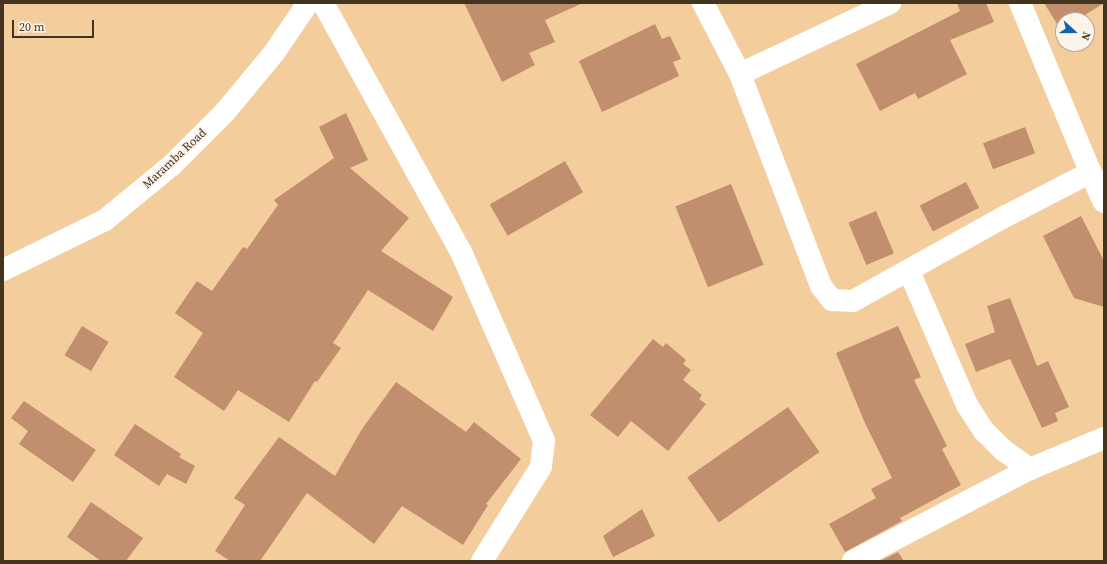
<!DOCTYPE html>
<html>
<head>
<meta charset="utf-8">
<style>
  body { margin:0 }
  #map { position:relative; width:1107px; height:564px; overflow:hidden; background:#f4cd9d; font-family:"Source Serif 4",serif }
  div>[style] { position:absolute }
  .building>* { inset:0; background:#c18e6e; transform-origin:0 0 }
  .minor>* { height:22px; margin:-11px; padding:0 11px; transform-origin:11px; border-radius:11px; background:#fff }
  span { translate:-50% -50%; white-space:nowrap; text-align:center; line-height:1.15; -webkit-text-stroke:4px #fcf4eb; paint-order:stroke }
  .street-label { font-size:12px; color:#433420 }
  .frame { position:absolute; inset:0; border:4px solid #433420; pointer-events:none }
  .north { position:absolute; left:1055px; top:12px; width:40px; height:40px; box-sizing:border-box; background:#fcf4eb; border:1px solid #b2a79a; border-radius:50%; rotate:111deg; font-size:11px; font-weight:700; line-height:16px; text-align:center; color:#433420 }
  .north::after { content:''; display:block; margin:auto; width:14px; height:18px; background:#0e63b1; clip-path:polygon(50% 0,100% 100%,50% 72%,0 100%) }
  .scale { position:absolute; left:12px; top:20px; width:82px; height:18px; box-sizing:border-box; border:2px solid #433420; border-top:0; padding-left:5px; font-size:12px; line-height:14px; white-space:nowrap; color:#433420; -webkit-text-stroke:3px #fcf4eb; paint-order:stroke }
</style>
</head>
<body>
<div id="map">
  <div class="building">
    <div style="clip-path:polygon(464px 3px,583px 3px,545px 20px,555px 42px,529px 53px,535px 65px,502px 82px)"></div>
    <div style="clip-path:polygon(957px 3px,986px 3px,994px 22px,950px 40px,967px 74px,918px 99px,915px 93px,880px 111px,856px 64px,960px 11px)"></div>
    <div style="clip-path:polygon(1044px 3px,1104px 3px,1077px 20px,1063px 20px,1063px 29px,1061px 30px)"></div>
    <div style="clip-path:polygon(655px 24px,662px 39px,670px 36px,681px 59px,673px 62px,679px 76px,602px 112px,579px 61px)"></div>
    <div style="clip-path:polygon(346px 113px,368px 160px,350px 168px,409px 218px,381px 251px,453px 297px,433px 331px,368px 290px,333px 343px,341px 348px,317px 382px,315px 381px,289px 422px,238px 390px,224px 411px,174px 377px,203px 333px,175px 313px,197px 281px,212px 291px,243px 247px,247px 249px,278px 205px,274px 200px,334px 158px,319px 127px)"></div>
    <div style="left:1025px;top:127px;width:28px;height:45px;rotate:69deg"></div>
    <div style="left:565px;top:161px;width:36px;height:87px;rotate:60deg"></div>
    <div style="left:966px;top:182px;width:29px;height:52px;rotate:63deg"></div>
    <div style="left:731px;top:184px;width:87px;height:60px;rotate:68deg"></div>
    <div style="left:876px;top:211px;width:46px;height:30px;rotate:67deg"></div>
    <div style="clip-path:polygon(1081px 216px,1104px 261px,1104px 307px,1074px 298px,1043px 236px)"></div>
    <div style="clip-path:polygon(1010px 298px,1037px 366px,1048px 361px,1069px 407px,1055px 413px,1058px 421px,1042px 428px,1010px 359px,976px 372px,965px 344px,995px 332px,987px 306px)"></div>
    <div style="left:82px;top:326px;width:31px;height:34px;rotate:31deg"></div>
    <div style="clip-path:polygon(898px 326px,921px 377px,914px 380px,947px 446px,942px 449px,961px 485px,900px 518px,902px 521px,845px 552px,829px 524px,876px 498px,871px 489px,892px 478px,864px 421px,836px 353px)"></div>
    <div style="clip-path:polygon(653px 339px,663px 347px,666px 343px,686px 360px,683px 364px,691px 370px,683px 380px,702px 395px,699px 399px,706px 404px,668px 451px,631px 421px,618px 437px,590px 415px)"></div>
    <div style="clip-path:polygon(396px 382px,466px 432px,474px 422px,521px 459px,486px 504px,488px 505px,463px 545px,402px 506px,374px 544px,307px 493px,260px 561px,230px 561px,215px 551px,245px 505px,234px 498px,279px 437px,335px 476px,362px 429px)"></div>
    <div style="clip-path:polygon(24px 401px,96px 450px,73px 482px,19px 444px,28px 431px,11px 418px)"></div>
    <div style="left:788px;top:407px;width:55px;height:123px;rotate:55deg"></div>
    <div style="clip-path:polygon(135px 424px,181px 454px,179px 457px,195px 466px,186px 484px,167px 474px,159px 486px,114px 455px)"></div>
    <div style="clip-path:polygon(91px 502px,143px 538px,126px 561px,101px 561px,67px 537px)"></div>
    <div style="clip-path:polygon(642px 509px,655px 536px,613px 557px,603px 536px)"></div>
    <div style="clip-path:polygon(898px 552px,904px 561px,880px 561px)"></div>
  </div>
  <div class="minor">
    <div style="left:323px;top:3px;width:287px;rotate:61deg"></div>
    <div style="left:462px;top:254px;width:204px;rotate:66.3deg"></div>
    <div style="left:544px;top:441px;width:26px;rotate:97deg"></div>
    <div style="left:541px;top:467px;width:111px;rotate:122.1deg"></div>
    <div style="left:703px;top:3px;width:80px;rotate:62.5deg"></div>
    <div style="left:740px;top:74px;width:227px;rotate:69.1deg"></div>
    <div style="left:821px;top:286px;width:18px;rotate:52deg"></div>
    <div style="left:832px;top:300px;width:21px;rotate:3deg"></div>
    <div style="left:853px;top:301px;width:173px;rotate:-29.1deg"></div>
    <div style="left:1004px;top:217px;width:98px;rotate:-27.3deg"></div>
    <div style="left:1020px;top:3px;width:195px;rotate:67.4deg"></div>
    <div style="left:1095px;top:183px;width:4px;rotate:-27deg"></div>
    <div style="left:740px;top:74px;width:166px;rotate:-25.3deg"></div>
    <div style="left:1095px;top:183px;width:21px;rotate:65deg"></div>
    <div style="left:3px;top:270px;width:114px;rotate:-26.1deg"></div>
    <div style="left:105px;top:220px;width:87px;rotate:-39.4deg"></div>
    <div style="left:172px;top:165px;width:75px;rotate:-45deg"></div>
    <div style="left:225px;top:112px;width:77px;rotate:-50.3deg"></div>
    <div style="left:274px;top:53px;width:60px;rotate:-55.8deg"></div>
    <div style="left:909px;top:271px;width:146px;rotate:66.6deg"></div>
    <div style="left:967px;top:405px;width:31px;rotate:57deg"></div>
    <div style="left:984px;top:431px;width:27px;rotate:45deg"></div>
    <div style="left:1003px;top:450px;width:33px;rotate:35deg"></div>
    <div style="left:1030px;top:469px;width:80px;rotate:-22.7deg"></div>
    <div style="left:853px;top:561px;width:199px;rotate:-27.5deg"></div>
  </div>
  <div class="street-label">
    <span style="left:175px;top:159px;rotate:-43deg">Maramba Road</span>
  </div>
  <div class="frame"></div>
  <div class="north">N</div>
  <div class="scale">20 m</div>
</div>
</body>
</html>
